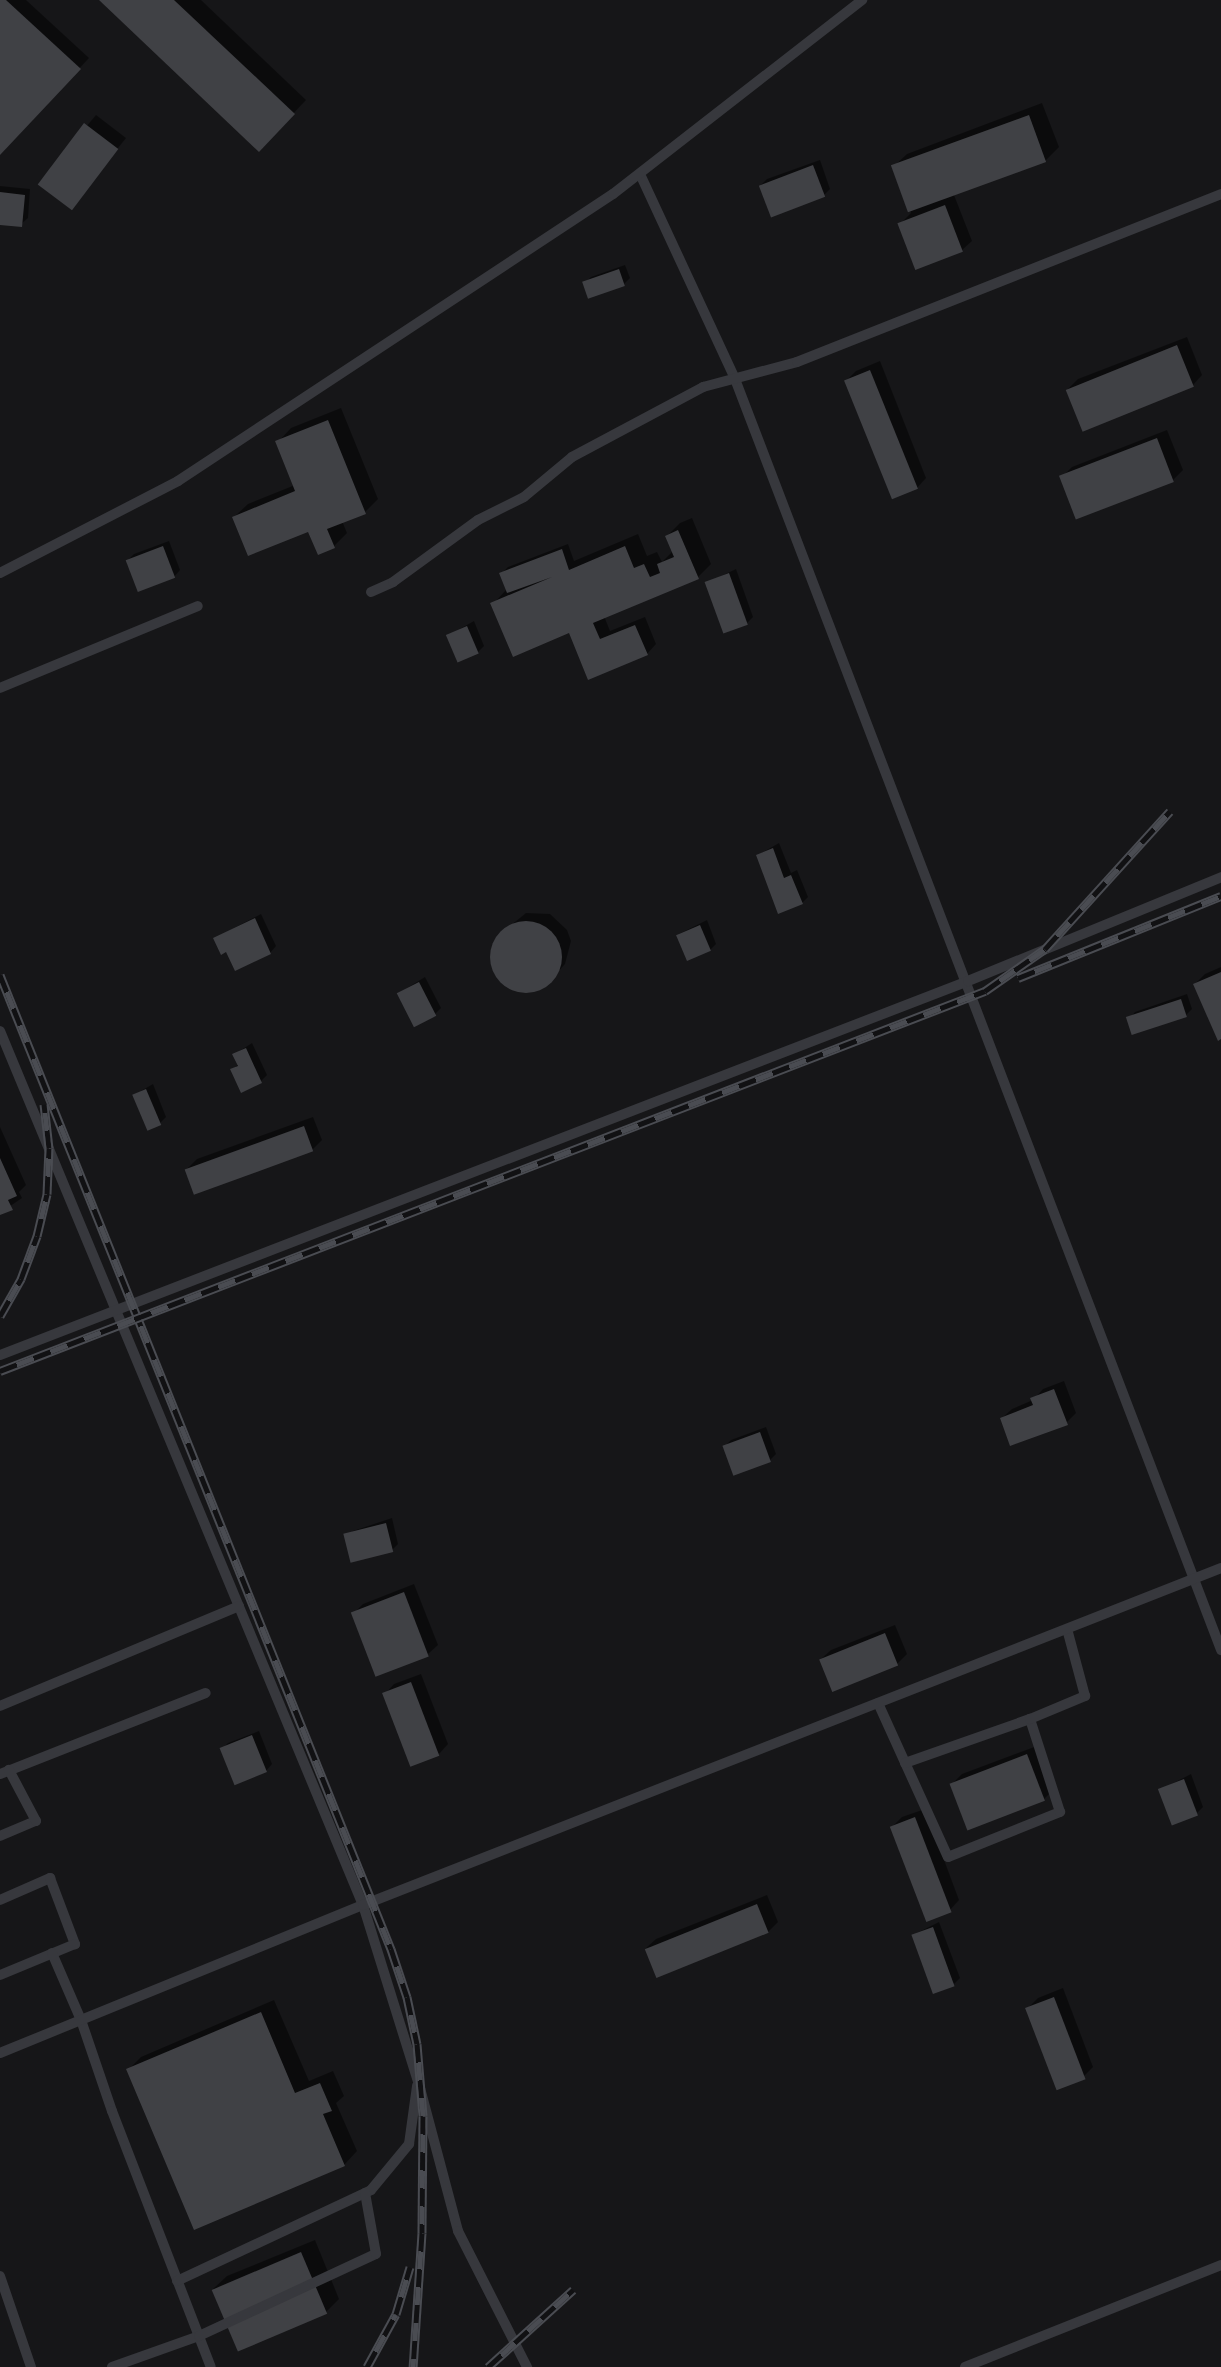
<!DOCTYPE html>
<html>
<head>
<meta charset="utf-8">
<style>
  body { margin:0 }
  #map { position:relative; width:1221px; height:2367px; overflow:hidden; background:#161618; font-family:Commissioner,sans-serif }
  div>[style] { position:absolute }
  .shadow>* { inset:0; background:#0007 }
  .building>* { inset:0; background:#404145; transform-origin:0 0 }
  .round { border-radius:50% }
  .lane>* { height:10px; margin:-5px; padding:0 5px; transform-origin:5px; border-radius:5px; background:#37383d }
  .rail>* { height:9px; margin-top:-4.5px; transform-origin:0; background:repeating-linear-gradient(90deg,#111113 0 18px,#4a4c52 0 36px); box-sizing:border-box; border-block:2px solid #4a4c52 }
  span { translate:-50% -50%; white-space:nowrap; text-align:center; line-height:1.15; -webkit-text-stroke:6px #111113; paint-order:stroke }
</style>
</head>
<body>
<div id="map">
  <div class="shadow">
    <div style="clip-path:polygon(0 0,26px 0,89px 58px,0 153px)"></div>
    <div style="clip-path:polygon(102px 0,201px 0,306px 100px,272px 136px)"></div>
    <div style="clip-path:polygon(1042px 103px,1059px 147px,1045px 161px,954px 195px,972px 241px,962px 250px,900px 224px,911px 213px,893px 167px,907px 154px)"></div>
    <div style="clip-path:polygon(96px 115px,126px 138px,79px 197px,39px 183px)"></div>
    <div style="clip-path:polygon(820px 160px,830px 189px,824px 195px,761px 185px,767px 179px)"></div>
    <div style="clip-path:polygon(0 186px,30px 189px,28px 218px,21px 224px,0 223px)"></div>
    <div style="clip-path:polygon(625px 265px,630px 278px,624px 284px,585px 283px,591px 277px)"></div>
    <div style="clip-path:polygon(1187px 337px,1202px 375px,1193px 385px,1068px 389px,1078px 379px)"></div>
    <div style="clip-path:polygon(880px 361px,926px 478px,917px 488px,846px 381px,856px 371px)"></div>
    <div style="clip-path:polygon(341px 408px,378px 499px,365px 512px,342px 521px,347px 533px,334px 546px,309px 529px,234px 517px,248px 504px,295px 485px,278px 442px,291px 428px)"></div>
    <div style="clip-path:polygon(1167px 430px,1183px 470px,1173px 480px,1062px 477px,1072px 467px)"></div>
    <div style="clip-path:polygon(692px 518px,711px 564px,698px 577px,604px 616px,610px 631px,645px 617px,656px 644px,647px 654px,493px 604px,506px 590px,502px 573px,508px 567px,568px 544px,574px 561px,638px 534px,647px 556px,657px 552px,662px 562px,673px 551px,667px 536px,680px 523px)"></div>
    <div style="clip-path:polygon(169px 541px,180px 570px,174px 577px,128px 560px,134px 554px)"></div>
    <div style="clip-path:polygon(736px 569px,753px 617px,747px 623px,707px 583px)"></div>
    <div style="clip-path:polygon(474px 621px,484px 646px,478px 652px,449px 635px)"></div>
    <div style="clip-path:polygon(779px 843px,791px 873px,797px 870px,808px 897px,802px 903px,758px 855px)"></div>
    <div style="clip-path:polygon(526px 913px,550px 914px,567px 930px,571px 941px,565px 964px,555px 975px,536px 989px,515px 989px,506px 984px,493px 967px,492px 956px,498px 936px)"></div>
    <div style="clip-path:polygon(261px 914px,276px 946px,270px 953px,227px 950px,215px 938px)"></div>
    <div style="clip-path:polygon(707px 920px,716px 944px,710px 950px,679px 934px)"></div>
    <div style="clip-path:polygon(1221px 967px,1221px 1037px,1195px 984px,1205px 974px)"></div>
    <div style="clip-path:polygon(425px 977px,441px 1008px,435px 1014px,399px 993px)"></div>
    <div style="clip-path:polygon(1187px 994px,1192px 1009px,1186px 1015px,1129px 1019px,1135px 1012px)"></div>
    <div style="clip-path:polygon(252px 1043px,267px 1075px,261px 1081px,233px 1070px,239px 1063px,235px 1054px)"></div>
    <div style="clip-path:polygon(153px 1084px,166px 1117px,160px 1123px,134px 1095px)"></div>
    <div style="clip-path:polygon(313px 1117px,322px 1140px,312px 1150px,187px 1169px,197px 1159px)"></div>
    <div style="clip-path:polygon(0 1127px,26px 1185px,19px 1192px,22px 1198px,0 1213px)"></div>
    <div style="clip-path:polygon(1064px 1381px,1076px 1413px,1066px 1423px,1002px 1418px,1012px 1409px,1033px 1400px,1043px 1389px)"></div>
    <div style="clip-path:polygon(766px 1427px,776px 1454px,770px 1460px,725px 1446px,731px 1440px)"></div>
    <div style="clip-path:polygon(392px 1518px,398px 1544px,392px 1550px,347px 1537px,353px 1531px)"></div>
    <div style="clip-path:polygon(414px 1584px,438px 1645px,428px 1654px,353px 1614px,363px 1604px)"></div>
    <div style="clip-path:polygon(895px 1625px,907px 1654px,897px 1664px,821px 1659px,831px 1650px)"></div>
    <div style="clip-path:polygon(421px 1674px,448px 1744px,439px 1754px,385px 1694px,394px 1684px)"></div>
    <div style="clip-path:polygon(259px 1731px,272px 1764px,266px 1771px,222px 1749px,228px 1743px)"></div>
    <div style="clip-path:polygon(1037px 1746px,1054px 1789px,1044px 1799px,952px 1784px,962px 1774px)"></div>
    <div style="clip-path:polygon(1191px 1774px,1203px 1807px,1197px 1813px,1160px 1790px)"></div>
    <div style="clip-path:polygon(925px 1809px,959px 1900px,950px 1910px,892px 1827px,902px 1817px)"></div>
    <div style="clip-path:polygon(767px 1895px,778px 1922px,768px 1932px,646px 1948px,656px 1939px)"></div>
    <div style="clip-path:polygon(939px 1922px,960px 1978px,954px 1984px,913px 1935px)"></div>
    <div style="clip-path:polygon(1063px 1988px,1093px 2067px,1083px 2077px,1028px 2008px,1038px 1998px)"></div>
    <div style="clip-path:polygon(274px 2000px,309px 2081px,333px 2071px,344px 2096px,336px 2103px,357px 2151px,344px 2165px,128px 2070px,141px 2057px)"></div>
    <div style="clip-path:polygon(315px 2240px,339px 2299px,326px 2312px,213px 2289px,227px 2276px)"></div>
  </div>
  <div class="building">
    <div style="clip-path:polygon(0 0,6px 0,81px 69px,0 155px)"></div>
    <div style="clip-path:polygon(99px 0,174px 0,295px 114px,259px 152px)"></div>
    <div style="left:1029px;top:115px;width:50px;height:147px;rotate:70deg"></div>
    <div style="left:84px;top:123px;width:43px;height:77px;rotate:37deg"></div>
    <div style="left:813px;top:165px;width:34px;height:58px;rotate:69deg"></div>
    <div style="clip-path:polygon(0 192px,25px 195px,22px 227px,0 225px)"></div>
    <div style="left:945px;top:205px;width:50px;height:51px;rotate:69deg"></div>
    <div style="left:619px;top:269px;width:18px;height:39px;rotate:71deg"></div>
    <div style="left:1177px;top:345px;width:45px;height:120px;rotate:68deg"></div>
    <div style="left:870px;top:370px;width:128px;height:28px;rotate:68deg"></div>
    <div style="clip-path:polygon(328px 420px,366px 514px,327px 529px,335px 548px,318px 555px,308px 532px,248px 556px,232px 517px,295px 491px,275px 441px)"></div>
    <div style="left:1157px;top:438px;width:47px;height:105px;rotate:69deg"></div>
    <div style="clip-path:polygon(678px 530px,699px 579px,593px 623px,600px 639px,635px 625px,648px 655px,588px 680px,569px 633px,513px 657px,490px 603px,552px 577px,507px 593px,499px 573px,562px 549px,569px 570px,625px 546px,634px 568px,644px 564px,650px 577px,660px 573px,657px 564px,674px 557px,665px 536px)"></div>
    <div style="left:163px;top:546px;width:34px;height:40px;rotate:69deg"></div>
    <div style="left:729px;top:573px;width:55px;height:26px;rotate:70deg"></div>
    <div style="left:467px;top:626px;width:30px;height:23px;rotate:67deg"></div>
    <div style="clip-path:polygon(773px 848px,784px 878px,791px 875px,803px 904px,778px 914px,756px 855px)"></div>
    <div style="clip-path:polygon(255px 918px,271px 954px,235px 971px,226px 952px,221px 955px,213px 938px)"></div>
    <div class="round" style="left:490px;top:921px;width:72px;height:72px"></div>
    <div style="left:700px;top:925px;width:28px;height:26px;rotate:67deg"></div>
    <div style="clip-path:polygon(1221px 972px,1221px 1039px,1218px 1041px,1193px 984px)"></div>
    <div style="left:419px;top:982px;width:38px;height:25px;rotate:63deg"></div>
    <div style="left:1181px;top:999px;width:19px;height:58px;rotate:72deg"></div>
    <div style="clip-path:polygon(246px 1048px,262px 1083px,241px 1093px,230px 1069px,238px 1066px,232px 1054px)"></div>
    <div style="left:146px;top:1089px;width:39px;height:15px;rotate:67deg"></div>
    <div style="left:304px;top:1126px;width:27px;height:127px;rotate:70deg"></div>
    <div style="clip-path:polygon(0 1158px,17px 1196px,8px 1200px,13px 1210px,0 1215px)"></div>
    <div style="clip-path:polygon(1054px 1389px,1068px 1425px,1010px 1446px,1000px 1418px,1033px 1405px,1030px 1398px)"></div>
    <div style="left:760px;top:1432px;width:32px;height:40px;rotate:70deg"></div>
    <div style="left:386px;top:1523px;width:30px;height:44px;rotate:76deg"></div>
    <div style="left:404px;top:1592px;width:69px;height:57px;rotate:69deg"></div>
    <div style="left:885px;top:1633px;width:35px;height:71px;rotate:68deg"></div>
    <div style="left:411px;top:1682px;width:79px;height:31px;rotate:69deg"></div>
    <div style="left:252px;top:1735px;width:40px;height:35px;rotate:68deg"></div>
    <div style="left:1027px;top:1754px;width:50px;height:83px;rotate:69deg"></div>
    <div style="left:1184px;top:1779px;width:39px;height:28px;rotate:69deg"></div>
    <div style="left:915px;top:1817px;width:102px;height:27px;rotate:69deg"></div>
    <div style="left:757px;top:1904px;width:31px;height:121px;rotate:68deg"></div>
    <div style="left:933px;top:1927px;width:63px;height:23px;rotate:70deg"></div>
    <div style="left:1054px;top:1997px;width:88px;height:31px;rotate:69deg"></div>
    <div style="clip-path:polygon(261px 2012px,295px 2093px,320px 2083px,332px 2111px,323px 2114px,345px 2166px,194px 2230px,126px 2069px)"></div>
    <div style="left:301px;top:2252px;width:67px;height:97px;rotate:67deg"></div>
  </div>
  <div class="lane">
    <div style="left:640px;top:174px;width:226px;rotate:65.1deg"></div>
    <div style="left:735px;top:379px;width:1361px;rotate:69.07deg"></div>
    <div style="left:0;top:573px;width:200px;rotate:-27.3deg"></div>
    <div style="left:178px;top:481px;width:521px;rotate:-33.42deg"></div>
    <div style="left:613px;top:194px;width:316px;rotate:-37.9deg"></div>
    <div style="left:371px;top:592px;width:24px;rotate:-24deg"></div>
    <div style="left:393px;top:582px;width:105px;rotate:-36.1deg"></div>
    <div style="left:478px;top:520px;width:51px;rotate:-26.6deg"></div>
    <div style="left:524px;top:497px;width:62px;rotate:-39.8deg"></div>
    <div style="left:572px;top:457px;width:149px;rotate:-28.1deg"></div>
    <div style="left:703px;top:387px;width:97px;rotate:-14.9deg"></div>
    <div style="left:797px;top:362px;width:456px;rotate:-21.6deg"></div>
    <div style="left:0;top:688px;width:214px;rotate:-22.5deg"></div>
    <div style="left:0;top:1031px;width:946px;rotate:67.45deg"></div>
    <div style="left:363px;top:1905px;width:192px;rotate:72.7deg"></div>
    <div style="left:420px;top:2088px;width:148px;rotate:75.1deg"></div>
    <div style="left:458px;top:2231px;width:153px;rotate:63.1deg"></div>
    <div style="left:0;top:1355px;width:1038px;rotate:-21.12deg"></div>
    <div style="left:968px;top:981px;width:274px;rotate:-22.3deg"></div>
    <div style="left:878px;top:1703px;width:169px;rotate:65.6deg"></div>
    <div style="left:948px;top:1857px;width:121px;rotate:-21.9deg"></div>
    <div style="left:1060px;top:1812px;width:98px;rotate:-107.9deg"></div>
    <div style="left:0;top:1706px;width:259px;rotate:-22.7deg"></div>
    <div style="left:905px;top:1763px;width:133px;rotate:-19.4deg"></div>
    <div style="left:1030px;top:1719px;width:60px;rotate:-22.7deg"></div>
    <div style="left:1085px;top:1696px;width:69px;rotate:-105deg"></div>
    <div style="left:0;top:1774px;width:221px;rotate:-21.5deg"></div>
    <div style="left:0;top:1836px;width:39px;rotate:-23deg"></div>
    <div style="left:36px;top:1821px;width:58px;rotate:-117.9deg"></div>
    <div style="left:0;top:1900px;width:55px;rotate:-23.7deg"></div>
    <div style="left:50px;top:1878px;width:71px;rotate:69.3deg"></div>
    <div style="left:75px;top:1944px;width:81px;rotate:157.5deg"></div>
    <div style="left:52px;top:1953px;width:73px;rotate:66.6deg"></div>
    <div style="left:81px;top:2020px;width:96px;rotate:71.2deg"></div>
    <div style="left:112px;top:2111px;width:274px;rotate:68.9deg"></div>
    <div style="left:0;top:2053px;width:392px;rotate:-22.2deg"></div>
    <div style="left:363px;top:1905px;width:922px;rotate:-21.44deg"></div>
    <div style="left:0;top:2276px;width:96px;rotate:71.2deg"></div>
    <div style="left:177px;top:2281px;width:214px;rotate:-25.1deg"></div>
    <div style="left:371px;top:2190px;width:60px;rotate:-50.4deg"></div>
    <div style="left:409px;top:2144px;width:59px;rotate:-82.1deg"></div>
    <div style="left:112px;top:2367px;width:92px;rotate:-19.6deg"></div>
    <div style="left:199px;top:2336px;width:195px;rotate:-24.9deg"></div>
    <div style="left:376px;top:2254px;width:62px;rotate:-100.2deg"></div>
    <div style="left:965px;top:2367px;width:276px;rotate:-21.7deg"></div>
  </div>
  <div class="rail">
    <div style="left:0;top:975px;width:1050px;rotate:68.13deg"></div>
    <div style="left:391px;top:1949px;width:51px;rotate:71.6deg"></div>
    <div style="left:407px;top:1997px;width:48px;rotate:78deg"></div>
    <div style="left:417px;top:2044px;width:72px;rotate:85.2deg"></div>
    <div style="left:423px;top:2116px;width:117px;rotate:90.5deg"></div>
    <div style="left:422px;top:2233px;width:134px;rotate:93.8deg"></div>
    <div style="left:1018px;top:978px;width:219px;rotate:-22deg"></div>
    <div style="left:0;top:1316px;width:43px;rotate:-60.4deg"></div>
    <div style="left:21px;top:1279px;width:46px;rotate:-69.6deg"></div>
    <div style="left:37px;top:1236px;width:43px;rotate:-76.6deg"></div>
    <div style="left:47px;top:1194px;width:46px;rotate:-87.5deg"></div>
    <div style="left:49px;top:1148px;width:44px;rotate:-96.5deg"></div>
    <div style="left:0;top:1371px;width:1056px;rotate:-21.1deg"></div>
    <div style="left:985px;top:991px;width:73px;rotate:-35deg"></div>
    <div style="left:1045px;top:949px;width:186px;rotate:-47.8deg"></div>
    <div style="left:367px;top:2367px;width:60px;rotate:-61.3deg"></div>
    <div style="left:396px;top:2314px;width:49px;rotate:-73.4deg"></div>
    <div style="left:488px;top:2367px;width:115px;rotate:-42.2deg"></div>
  </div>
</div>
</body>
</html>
